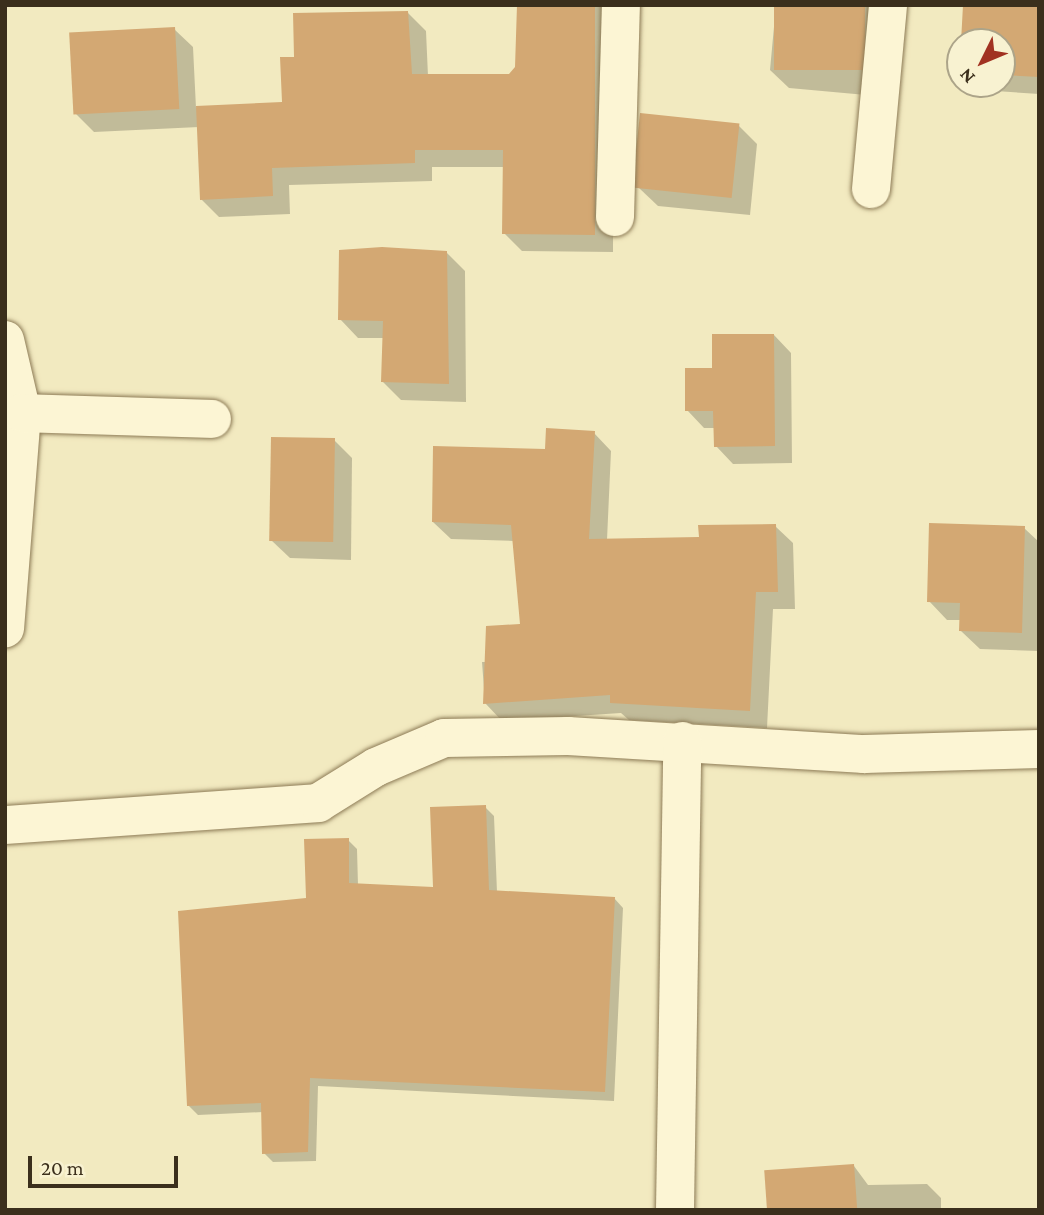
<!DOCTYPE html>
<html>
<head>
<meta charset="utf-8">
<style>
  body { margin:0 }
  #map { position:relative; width:1044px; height:1215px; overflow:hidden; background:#f2eac0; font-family:"Crimson Pro",serif }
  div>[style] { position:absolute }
  .shadow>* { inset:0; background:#0003 }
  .building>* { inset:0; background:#d3a873; transform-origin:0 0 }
  .roads { filter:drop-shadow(0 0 2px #8d7b56) drop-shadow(0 0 2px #8d7b56) }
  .street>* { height:38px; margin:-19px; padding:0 19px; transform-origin:19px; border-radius:19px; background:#fcf5d4 }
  span { translate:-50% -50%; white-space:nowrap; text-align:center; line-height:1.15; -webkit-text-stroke:7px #f8f2d1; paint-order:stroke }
  .frame { position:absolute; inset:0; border:7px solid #3b2f1c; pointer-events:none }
  .north { position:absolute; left:946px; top:28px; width:70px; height:70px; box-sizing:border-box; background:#f8f2d1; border:2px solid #aca489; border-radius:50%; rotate:227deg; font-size:19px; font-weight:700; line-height:28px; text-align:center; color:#3b2f1c }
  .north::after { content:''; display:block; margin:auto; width:24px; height:32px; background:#a13221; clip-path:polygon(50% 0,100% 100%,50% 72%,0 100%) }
  .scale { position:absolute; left:28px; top:1156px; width:150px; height:32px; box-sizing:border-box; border:4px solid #3b2f1c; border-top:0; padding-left:9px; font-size:21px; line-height:24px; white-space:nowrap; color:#3b2f1c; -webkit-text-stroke:5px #f8f2d1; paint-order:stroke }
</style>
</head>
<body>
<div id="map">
  <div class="shadow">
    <div style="clip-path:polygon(519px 5px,614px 5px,613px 252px,522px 251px,504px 233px,505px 167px,432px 167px,432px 181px,289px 185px,290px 214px,219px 217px,201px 199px,199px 127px,94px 132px,75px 113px,174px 29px,193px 47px,196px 108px,284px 104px,296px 59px,408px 13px,426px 31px,428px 76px,510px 76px,517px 67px)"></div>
    <div style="clip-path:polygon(776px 5px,885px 5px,877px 96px,789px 88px,770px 70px)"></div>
    <div style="clip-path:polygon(1039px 5px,1039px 94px,980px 90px,974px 84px,1002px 84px,1002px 42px,963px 42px)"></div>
    <div style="clip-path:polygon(738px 125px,757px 144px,750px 215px,658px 206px,639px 188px)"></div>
    <div style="clip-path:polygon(447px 253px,465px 271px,466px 402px,401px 400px,383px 382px,384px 338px,358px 338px,340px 319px)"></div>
    <div style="clip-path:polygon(774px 335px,791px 353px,792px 463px,733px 464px,716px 446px,715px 428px,704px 428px,687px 410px)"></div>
    <div style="clip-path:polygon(594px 433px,611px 451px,607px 540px,701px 539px,775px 526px,793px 543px,795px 609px,773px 609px,767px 728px,629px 720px,621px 713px,502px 721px,485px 703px,482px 662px,490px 662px,522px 625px,514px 541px,451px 539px,433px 522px,547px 451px)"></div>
    <div style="clip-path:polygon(334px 440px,352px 458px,351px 560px,290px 558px,271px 540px)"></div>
    <div style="clip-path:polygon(1024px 528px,1039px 542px,1039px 651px,980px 649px,961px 631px,961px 620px,947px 620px,929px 601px)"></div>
    <div style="clip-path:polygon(485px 807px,494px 816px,497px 892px,614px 898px,623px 908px,614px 1101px,318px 1086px,316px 1161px,273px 1162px,264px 1153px,263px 1112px,198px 1115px,188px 1105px,348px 840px,357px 849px,358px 885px,435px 889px)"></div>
    <div style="clip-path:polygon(854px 1166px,868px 1185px,927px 1184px,941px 1198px,941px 1210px,768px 1210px)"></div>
  </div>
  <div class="building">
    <div style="clip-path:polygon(517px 5px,595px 5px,595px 235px,502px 234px,503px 150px,415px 150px,415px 163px,272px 168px,273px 196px,200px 200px,196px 106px,282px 102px,280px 57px,294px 57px,293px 13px,408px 11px,412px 74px,509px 74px,515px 67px)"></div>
    <div style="left:774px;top:5px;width:91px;height:65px"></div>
    <div style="clip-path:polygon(963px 5px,1039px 5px,1039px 77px,1002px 75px,1002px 42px,961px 42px)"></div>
    <div style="left:175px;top:27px;width:82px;height:106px;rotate:87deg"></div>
    <div style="left:640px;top:113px;width:100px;height:75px;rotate:6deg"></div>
    <div style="clip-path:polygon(382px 247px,447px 251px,449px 384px,381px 382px,383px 321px,338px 320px,339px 250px)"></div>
    <div style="clip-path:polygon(712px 334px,774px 334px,775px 446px,714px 447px,713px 411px,685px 411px,685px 368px,712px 368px)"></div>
    <div style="clip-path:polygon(546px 428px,595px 431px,589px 539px,699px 537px,698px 525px,776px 524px,778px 592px,756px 592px,750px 711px,610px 703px,610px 695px,483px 704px,486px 626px,520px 624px,511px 525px,432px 522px,433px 446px,545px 449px)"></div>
    <div style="left:271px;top:437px;width:64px;height:104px;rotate:1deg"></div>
    <div style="clip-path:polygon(929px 523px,1025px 526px,1022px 633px,959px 631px,960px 603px,927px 602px)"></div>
    <div style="clip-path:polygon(486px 805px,489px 890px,615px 897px,605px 1092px,310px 1078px,308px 1152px,262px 1154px,261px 1103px,187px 1106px,178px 911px,306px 898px,304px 839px,349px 838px,349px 883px,433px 887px,430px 807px)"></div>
    <div style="left:854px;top:1164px;width:46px;height:90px;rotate:86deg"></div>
  </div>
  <div class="roads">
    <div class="street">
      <div style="left:871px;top:189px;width:185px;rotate:-84.7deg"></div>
      <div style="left:615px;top:217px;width:212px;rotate:-88.4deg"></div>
      <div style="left:5px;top:340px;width:75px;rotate:76.9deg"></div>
      <div style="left:22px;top:413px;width:216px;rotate:94.5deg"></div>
      <div style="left:22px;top:413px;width:190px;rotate:1.8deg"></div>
      <div style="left:5px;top:825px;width:314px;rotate:-4deg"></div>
      <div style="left:318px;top:803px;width:68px;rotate:-31.8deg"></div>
      <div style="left:376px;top:767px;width:74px;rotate:-23.1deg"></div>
      <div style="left:444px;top:738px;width:124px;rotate:-0.9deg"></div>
      <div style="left:568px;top:736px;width:297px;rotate:3.5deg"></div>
      <div style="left:864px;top:754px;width:175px;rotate:-1.6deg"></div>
      <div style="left:675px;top:1210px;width:469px;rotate:-89.1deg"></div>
    </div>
  </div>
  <div class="frame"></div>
  <div class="north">N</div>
  <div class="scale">20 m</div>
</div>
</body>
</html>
